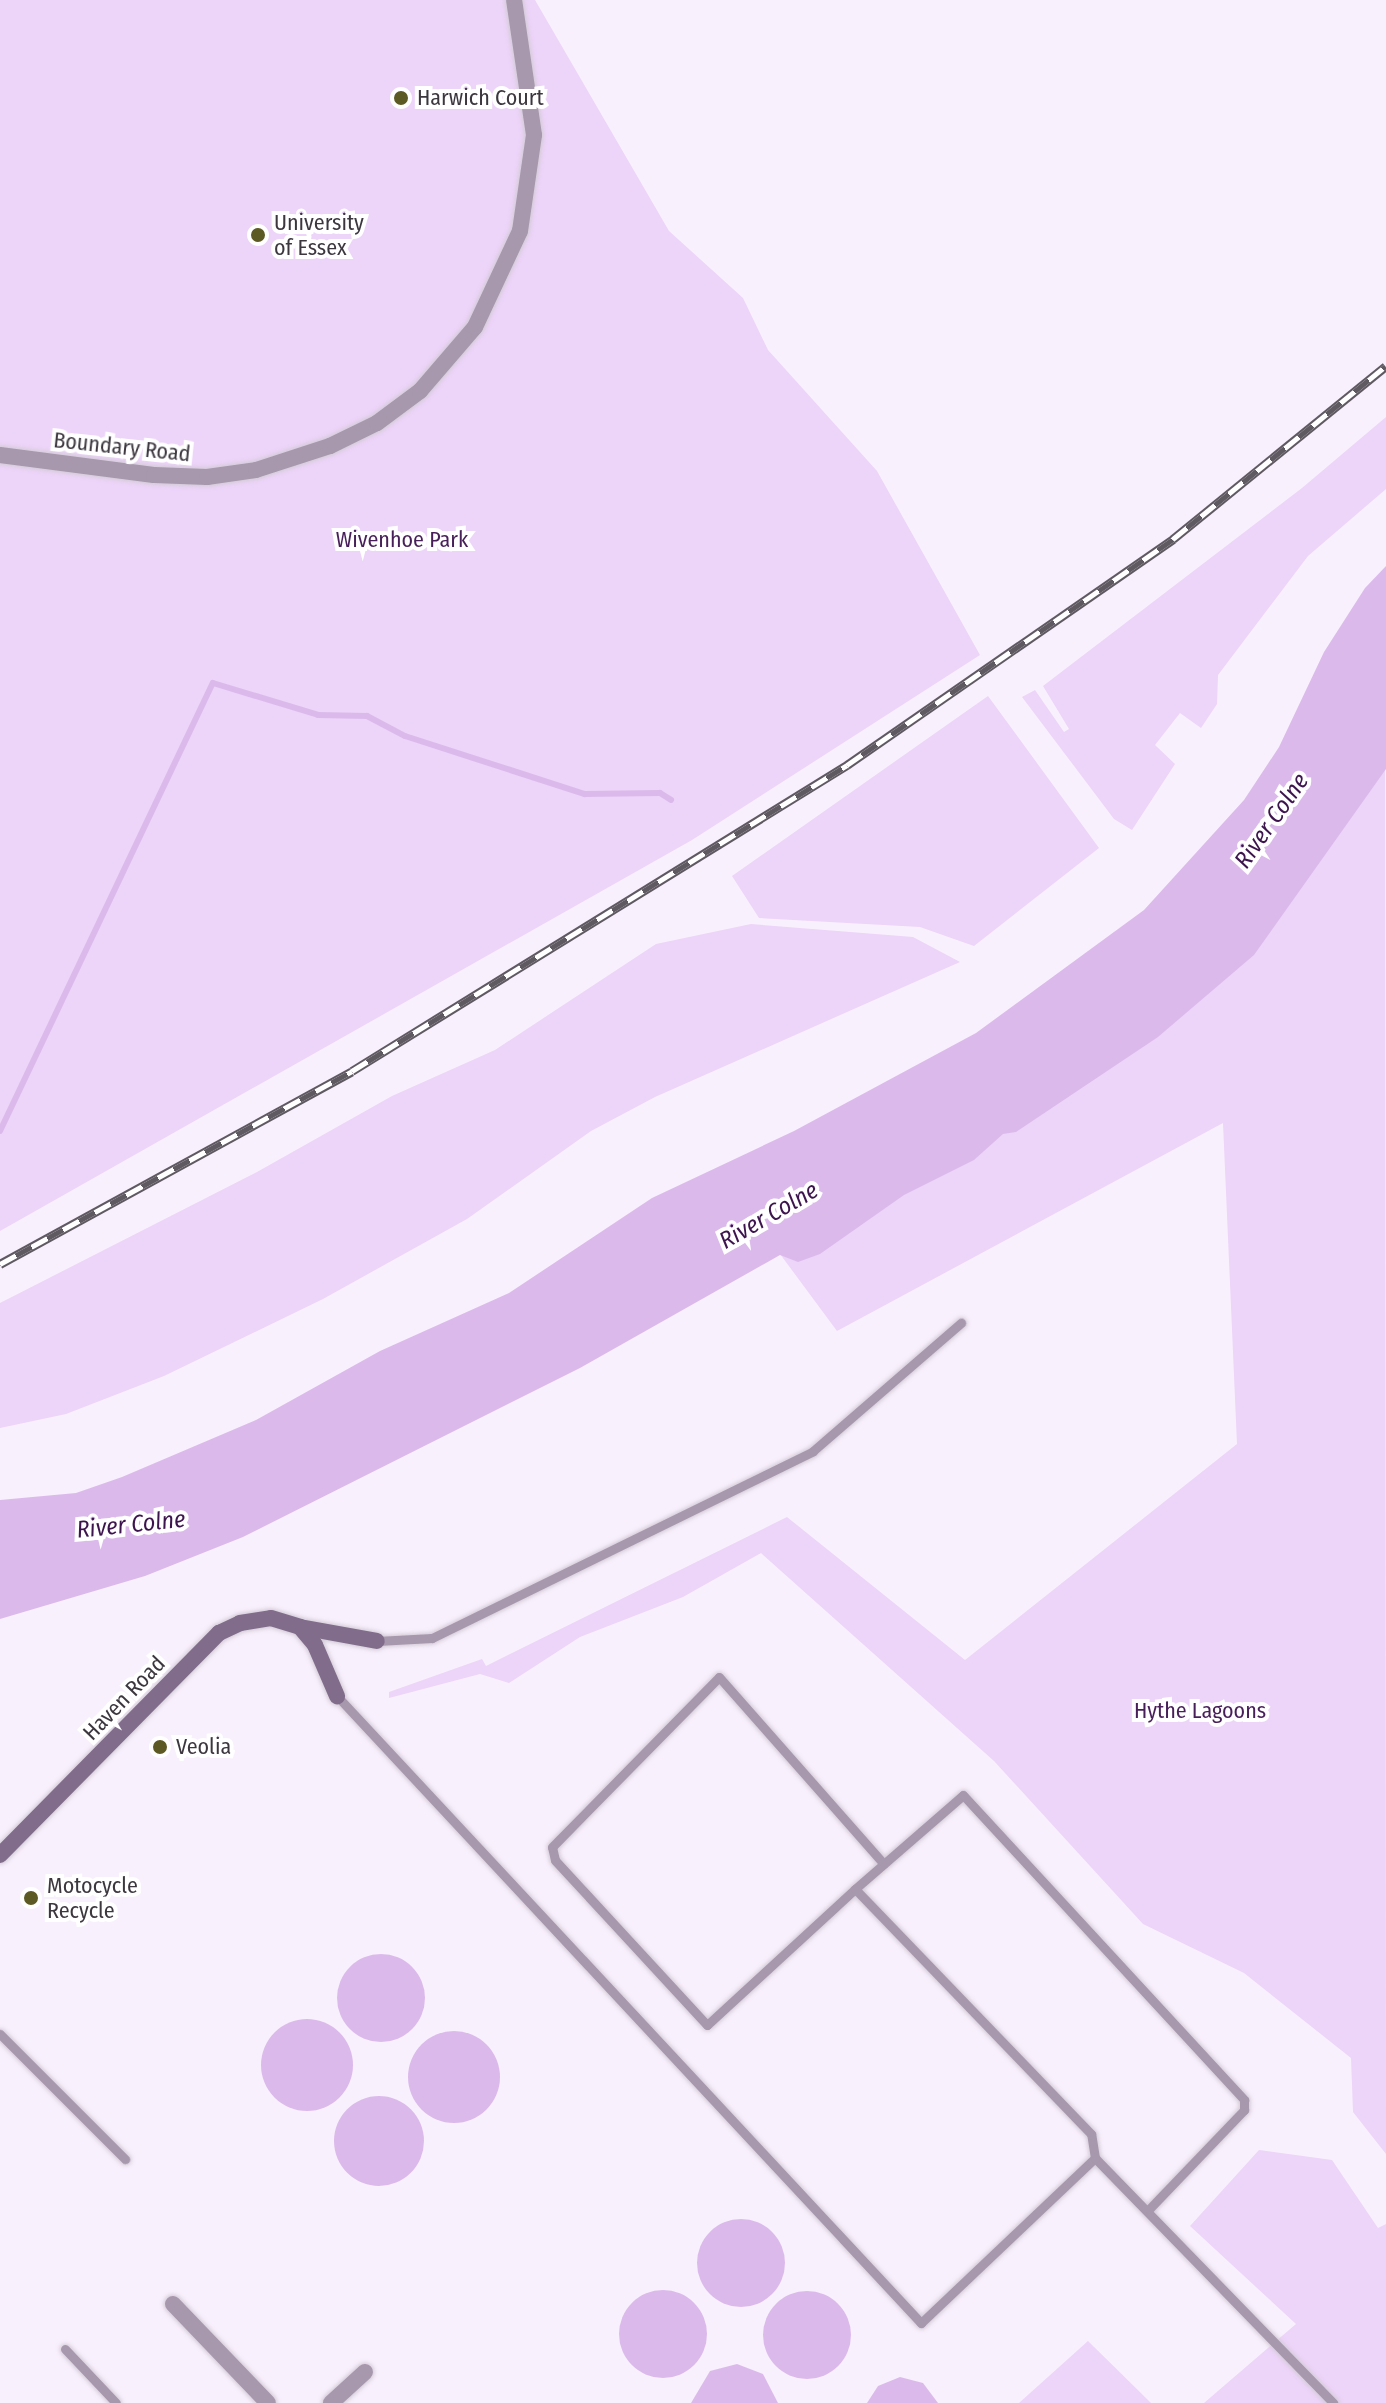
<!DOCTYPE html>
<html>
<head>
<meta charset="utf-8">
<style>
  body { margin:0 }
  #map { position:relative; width:1386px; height:2403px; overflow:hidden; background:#f9f0fd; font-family:"Fira Sans Condensed",sans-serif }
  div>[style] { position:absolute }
  .green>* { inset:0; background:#edd4f9 }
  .water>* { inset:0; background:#dbbaeb }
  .round { border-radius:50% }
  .stream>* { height:6px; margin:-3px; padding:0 3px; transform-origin:3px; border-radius:3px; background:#dbbaeb }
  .roads { filter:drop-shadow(0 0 2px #d3cbd7) drop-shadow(0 0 2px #d3cbd7) }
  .lane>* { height:9px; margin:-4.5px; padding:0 4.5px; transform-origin:4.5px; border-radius:4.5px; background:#a798ad }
  .street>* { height:16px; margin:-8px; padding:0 8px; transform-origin:8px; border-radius:8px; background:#a798ad }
  .secondary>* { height:16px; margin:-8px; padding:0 8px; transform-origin:8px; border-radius:8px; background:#816d8b }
  .rail>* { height:9px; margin-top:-4.5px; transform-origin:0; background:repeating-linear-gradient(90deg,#fff 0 18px,#5f5962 0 36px); box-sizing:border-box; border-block:2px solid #5f5962 }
  .dots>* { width:22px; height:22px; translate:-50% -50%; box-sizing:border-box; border:4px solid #fff; border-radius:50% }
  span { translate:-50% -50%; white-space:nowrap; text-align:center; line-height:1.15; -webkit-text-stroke:8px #fff; paint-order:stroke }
  .poi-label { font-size:22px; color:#3c373f }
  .left { translate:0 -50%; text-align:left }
  .street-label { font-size:22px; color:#3c373f }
  .park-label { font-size:22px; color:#481f59 }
  .water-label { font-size:24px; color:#3d144d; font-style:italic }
</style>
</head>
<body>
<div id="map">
  <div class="green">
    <div style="clip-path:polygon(0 0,535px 0,669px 231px,743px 298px,768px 350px,877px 471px,980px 655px,692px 840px,0 1231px)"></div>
    <div style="clip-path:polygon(1386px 417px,1386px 489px,1308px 556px,1218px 675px,1217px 704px,1201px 728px,1180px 713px,1155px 745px,1175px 764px,1132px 830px,1114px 819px,1022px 697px,1035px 690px,1064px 732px,1069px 729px,1043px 686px,1302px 488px)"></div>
    <div style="clip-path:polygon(988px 696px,1099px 848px,974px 946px,920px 927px,759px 918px,732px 876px)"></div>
    <div style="clip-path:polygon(1386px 769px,1385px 770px,1386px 2154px,1353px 2112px,1351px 2058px,1244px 1973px,1143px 1924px,994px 1761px,761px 1553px,683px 1597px,580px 1637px,509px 1683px,480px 1674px,389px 1698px,389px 1692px,482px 1659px,486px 1666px,787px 1517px,965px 1660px,1237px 1444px,1223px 1123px,837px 1331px,780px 1254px)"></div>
    <div style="clip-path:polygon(751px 924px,913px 937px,960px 962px,655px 1097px,591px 1131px,467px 1219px,323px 1299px,164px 1376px,66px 1414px,0 1428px,0 1303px,257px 1172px,392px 1096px,495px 1050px,656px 944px)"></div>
    <div style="clip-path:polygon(1259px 2150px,1332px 2160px,1378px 2228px,1386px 2224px,1386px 2403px,1204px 2403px,1296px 2324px,1190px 2226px)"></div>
    <div style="clip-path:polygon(1088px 2341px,1151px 2403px,1019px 2403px)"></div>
  </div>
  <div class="water">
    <div style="clip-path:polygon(1386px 566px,1386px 769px,1254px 955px,1158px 1037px,1016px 1132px,1003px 1134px,974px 1160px,904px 1195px,820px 1254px,798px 1262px,780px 1255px,580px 1368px,243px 1537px,145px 1576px,0 1619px,0 1500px,76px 1493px,122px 1477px,256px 1420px,380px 1351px,509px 1293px,652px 1198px,794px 1131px,976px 1033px,1144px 910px,1244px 800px,1279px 747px,1324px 652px,1365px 588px)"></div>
    <div class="round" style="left:337px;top:1954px;width:88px;height:88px"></div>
    <div class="round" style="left:261px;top:2019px;width:92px;height:92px"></div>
    <div class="round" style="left:408px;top:2031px;width:92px;height:92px"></div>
    <div class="round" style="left:334px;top:2096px;width:90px;height:90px"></div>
    <div class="round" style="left:697px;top:2219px;width:88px;height:88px"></div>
    <div class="round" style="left:619px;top:2290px;width:88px;height:88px"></div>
    <div class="round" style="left:763px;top:2291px;width:88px;height:88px"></div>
    <div style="clip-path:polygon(737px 2364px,763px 2374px,778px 2403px,691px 2403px,710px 2371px)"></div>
    <div style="clip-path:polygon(900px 2377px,923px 2383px,938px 2403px,867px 2403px,878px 2386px)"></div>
  </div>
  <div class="stream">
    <div style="left:0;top:1131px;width:496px;rotate:-64.6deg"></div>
    <div style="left:213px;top:683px;width:110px;rotate:16.9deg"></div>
    <div style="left:318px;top:715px;width:49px;rotate:1.2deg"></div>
    <div style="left:367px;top:716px;width:43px;rotate:27.8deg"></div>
    <div style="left:405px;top:736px;width:189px;rotate:17.9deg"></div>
    <div style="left:585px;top:794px;width:75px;rotate:-0.8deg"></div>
    <div style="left:660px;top:793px;width:13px;rotate:32deg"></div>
  </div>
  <div class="roads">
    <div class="lane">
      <div style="left:377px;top:1641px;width:55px;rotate:-3.1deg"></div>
      <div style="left:432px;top:1638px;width:424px;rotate:-26.1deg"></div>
      <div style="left:813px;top:1451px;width:196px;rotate:-40.9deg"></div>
      <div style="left:337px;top:1696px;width:857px;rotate:47.03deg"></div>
      <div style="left:921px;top:2323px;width:240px;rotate:-43.5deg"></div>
      <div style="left:1095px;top:2158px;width:342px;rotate:45.8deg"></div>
      <div style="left:855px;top:1889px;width:201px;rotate:137.4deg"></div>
      <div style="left:707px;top:2025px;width:224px;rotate:-132.7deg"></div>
      <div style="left:555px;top:1860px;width:13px;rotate:-103deg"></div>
      <div style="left:552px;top:1847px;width:238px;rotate:-45.5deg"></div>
      <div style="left:719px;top:1677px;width:249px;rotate:48.6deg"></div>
      <div style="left:0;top:2034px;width:177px;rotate:45deg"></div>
      <div style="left:1095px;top:2158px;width:24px;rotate:-99deg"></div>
      <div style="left:1091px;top:2134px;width:340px;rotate:-133.9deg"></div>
      <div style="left:855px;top:1889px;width:143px;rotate:-41deg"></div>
      <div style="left:963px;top:1795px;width:415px;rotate:47.3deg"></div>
      <div style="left:1244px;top:2100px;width:10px;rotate:90deg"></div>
      <div style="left:1244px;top:2110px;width:140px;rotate:133.8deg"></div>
      <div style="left:65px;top:2349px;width:74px;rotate:46.6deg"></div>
    </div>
    <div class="street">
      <div style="left:0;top:455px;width:155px;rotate:7.4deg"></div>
      <div style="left:154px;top:475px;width:53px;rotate:2.2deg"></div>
      <div style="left:207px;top:477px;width:49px;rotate:-8.1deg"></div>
      <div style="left:256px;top:470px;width:78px;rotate:-18deg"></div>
      <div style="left:330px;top:446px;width:52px;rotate:-26.1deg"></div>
      <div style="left:377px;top:423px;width:54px;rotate:-36.7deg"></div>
      <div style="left:420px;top:391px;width:84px;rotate:-49.3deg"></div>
      <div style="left:475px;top:327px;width:106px;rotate:-64.9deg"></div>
      <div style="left:520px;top:231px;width:97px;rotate:-81.7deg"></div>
      <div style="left:534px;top:135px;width:136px;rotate:-98.4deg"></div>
      <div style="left:173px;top:2304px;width:137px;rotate:46.2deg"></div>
      <div style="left:331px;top:2403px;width:46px;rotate:-42.4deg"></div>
    </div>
    <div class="secondary">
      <div style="left:300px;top:1627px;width:78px;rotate:10.3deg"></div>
      <div style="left:0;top:1855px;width:312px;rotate:-45.4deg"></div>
      <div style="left:219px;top:1633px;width:23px;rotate:-25deg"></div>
      <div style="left:240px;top:1623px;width:31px;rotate:-9deg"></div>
      <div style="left:271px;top:1618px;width:30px;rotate:17deg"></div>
      <div style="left:300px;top:1627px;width:23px;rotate:50deg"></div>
      <div style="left:315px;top:1645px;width:56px;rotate:66.7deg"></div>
    </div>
  </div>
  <div class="rail">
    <div style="left:0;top:1264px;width:401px;rotate:-28.7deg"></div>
    <div style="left:352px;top:1071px;width:582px;rotate:-31.72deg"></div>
    <div style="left:847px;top:765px;width:397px;rotate:-34.7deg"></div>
    <div style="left:1173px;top:539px;width:274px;rotate:-39.1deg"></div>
  </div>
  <div class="dots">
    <div style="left:401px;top:98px;background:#5d5925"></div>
    <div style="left:258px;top:235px;background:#5d5925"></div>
    <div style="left:160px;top:1747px;background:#5d5925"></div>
    <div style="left:31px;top:1898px;background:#5d5925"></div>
  </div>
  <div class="poi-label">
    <span class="left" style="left:417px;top:98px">Harwich Court</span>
    <span class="left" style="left:274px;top:235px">University<br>of Essex</span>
    <span class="left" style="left:176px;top:1747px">Veolia</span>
    <span class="left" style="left:47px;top:1898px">Motocycle<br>Recycle</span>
  </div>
  <div class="street-label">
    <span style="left:122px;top:447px;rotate:6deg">Boundary Road</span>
    <span style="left:124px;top:1698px;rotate:-46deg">Haven Road</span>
  </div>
  <div class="park-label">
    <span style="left:402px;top:540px">Wivenhoe Park</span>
    <span style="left:1200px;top:1711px">Hythe Lagoons</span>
  </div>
  <div class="water-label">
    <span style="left:1272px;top:821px;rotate:-55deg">River Colne</span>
    <span style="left:769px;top:1216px;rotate:-30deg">River Colne</span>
    <span style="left:131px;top:1525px;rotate:-6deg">River Colne</span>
  </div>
</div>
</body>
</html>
